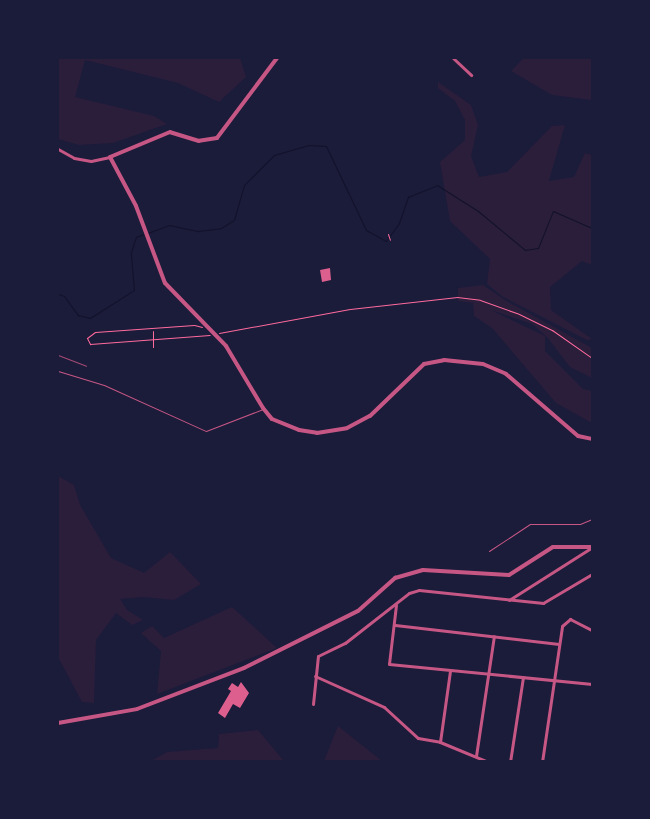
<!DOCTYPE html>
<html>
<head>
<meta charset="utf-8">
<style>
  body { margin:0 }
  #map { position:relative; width:650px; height:819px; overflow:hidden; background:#1b1b3a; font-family:"Archivo Narrow",sans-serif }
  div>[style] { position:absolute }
  .green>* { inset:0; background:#2a1e3b }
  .stream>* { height:1px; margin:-0.5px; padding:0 0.5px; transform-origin:0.5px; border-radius:0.5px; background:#12122b }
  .building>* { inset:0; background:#dd5f8e }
  .path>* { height:1px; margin:-0.5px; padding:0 0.5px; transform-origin:0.5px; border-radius:0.5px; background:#ff6b9d }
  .service>* { height:1px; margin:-0.5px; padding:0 0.5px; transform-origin:0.5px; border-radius:0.5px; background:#c65784 }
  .minor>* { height:3px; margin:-1.5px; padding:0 1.5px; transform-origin:1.5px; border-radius:1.5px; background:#c65784 }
  .tertiary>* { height:4px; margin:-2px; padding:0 2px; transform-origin:2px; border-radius:2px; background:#c65784 }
  .rail>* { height:1px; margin:-0.5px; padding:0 0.5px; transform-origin:0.5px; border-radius:0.5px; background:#a44b75 }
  span { translate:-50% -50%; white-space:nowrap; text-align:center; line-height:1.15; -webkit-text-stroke:5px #1b1b3a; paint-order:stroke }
  .frame { position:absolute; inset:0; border:59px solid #1b1b3a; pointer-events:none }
</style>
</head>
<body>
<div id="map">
  <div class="green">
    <div style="clip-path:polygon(58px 58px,240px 58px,246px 77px,219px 102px,178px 83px,85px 60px,75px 97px,154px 116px,167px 124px,113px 143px,79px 145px,58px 139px)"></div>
    <div style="clip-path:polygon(524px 58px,592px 58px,592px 100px,552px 95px,511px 71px)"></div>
    <div style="clip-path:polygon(438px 82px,471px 105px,478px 125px,471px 156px,479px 177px,507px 172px,552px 126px,565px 125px,549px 181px,574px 177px,585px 153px,592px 155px,592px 265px,582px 261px,550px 287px,551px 310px,592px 339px,587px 340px,503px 297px,487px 284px,490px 259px,450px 221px,440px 162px,465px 140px,465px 120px,455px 101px,438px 88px)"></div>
    <div style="clip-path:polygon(483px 285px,505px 300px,592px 348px,592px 378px,570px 367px,547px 337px,532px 324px,491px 310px,545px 336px,545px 351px,583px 389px,592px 391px,592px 423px,556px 403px,492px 328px,474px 316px,473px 303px,458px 301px,458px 288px)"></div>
    <div style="clip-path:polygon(58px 476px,74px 485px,80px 505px,111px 558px,144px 573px,170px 552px,201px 584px,174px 600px,143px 597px,120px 599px,127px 610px,143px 620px,132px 625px,116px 613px,96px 640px,94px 703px,82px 702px,58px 657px)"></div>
    <div style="clip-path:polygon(232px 607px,277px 648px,157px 694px,161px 651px,141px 633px,152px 626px,164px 638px)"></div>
    <div style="clip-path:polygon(338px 726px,382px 761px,324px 761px)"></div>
    <div style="clip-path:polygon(258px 730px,284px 761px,151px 761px,167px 752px,218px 748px,219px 734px)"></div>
  </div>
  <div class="stream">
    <div style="left:148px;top:233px;width:22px;rotate:-21deg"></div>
    <div style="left:169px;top:225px;width:30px;rotate:12deg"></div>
    <div style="left:198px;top:231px;width:23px;rotate:-7deg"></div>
    <div style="left:221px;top:228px;width:15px;rotate:-32deg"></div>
    <div style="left:234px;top:220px;width:36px;rotate:-74deg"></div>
    <div style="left:244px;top:185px;width:42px;rotate:-45deg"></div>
    <div style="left:274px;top:155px;width:36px;rotate:-16deg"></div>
    <div style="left:309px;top:145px;width:17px;rotate:3deg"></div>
    <div style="left:326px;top:146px;width:93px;rotate:64.5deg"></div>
    <div style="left:366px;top:230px;width:23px;rotate:29deg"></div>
    <div style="left:386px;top:241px;width:22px;rotate:-54deg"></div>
    <div style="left:399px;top:223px;width:28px;rotate:-71deg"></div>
    <div style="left:408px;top:197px;width:31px;rotate:-22deg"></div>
    <div style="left:437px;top:185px;width:49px;rotate:32.4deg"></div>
    <div style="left:478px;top:211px;width:61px;rotate:39.7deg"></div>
    <div style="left:525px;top:250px;width:13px;rotate:-9deg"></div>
    <div style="left:538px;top:248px;width:40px;rotate:-68deg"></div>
    <div style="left:553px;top:211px;width:43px;rotate:23.6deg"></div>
    <div style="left:58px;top:294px;width:6px;rotate:18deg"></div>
    <div style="left:64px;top:296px;width:24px;rotate:54deg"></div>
    <div style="left:78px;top:315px;width:12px;rotate:14deg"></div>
    <div style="left:90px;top:318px;width:52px;rotate:-32.5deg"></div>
    <div style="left:134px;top:290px;width:38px;rotate:-95deg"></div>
    <div style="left:131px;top:252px;width:16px;rotate:-72deg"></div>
    <div style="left:136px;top:237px;width:9px;rotate:-21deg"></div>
  </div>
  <div class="building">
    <div style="clip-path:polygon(330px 268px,331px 280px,322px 282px,320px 270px)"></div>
    <div style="clip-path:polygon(241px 682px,249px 693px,240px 708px,233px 704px,225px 718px,218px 713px,231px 691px,228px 689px,232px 683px,238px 687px)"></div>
  </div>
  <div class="path">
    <div style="left:388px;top:234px;width:6px;rotate:72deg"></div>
    <div style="left:202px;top:327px;width:8px;rotate:-166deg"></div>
    <div style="left:194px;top:325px;width:99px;rotate:176deg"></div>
    <div style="left:95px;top:332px;width:10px;rotate:143deg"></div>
    <div style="left:87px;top:338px;width:7px;rotate:63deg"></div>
    <div style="left:90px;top:344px;width:120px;rotate:-4.3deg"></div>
    <div style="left:153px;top:331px;width:16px;rotate:90deg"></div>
    <div style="left:219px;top:333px;width:133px;rotate:-10.4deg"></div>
    <div style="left:350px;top:309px;width:108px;rotate:-6.4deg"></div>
    <div style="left:457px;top:297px;width:23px;rotate:7deg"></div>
    <div style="left:480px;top:300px;width:41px;rotate:19.7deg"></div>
    <div style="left:519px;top:314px;width:37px;rotate:26deg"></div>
    <div style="left:552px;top:330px;width:49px;rotate:35deg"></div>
  </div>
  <div class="service">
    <div style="left:58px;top:371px;width:48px;rotate:16.9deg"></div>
    <div style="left:104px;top:385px;width:112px;rotate:24.3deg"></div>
    <div style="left:206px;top:431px;width:61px;rotate:-21.1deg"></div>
    <div style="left:489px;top:551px;width:49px;rotate:-33.4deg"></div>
    <div style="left:530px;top:524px;width:50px"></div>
    <div style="left:580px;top:524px;width:13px;rotate:-23deg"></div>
  </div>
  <div class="minor">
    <div style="left:453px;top:58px;width:25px;rotate:43deg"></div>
    <div style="left:58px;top:149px;width:18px;rotate:29deg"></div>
    <div style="left:74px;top:158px;width:17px;rotate:10deg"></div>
    <div style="left:91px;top:161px;width:19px;rotate:-12deg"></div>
    <div style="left:509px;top:600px;width:97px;rotate:-32.4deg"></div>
    <div style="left:396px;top:605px;width:59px;rotate:96.8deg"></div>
    <div style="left:389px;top:664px;width:204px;rotate:5.6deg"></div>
    <div style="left:395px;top:625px;width:165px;rotate:6.6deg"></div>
    <div style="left:315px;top:676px;width:76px;rotate:24.2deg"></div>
    <div style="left:384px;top:707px;width:46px;rotate:42.4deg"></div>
    <div style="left:418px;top:738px;width:22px;rotate:10deg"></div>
    <div style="left:440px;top:742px;width:52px;rotate:22.6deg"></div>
    <div style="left:313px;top:704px;width:48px;rotate:-84.1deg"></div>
    <div style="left:318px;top:656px;width:30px;rotate:-26deg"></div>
    <div style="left:345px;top:643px;width:81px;rotate:-38deg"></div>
    <div style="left:409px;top:593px;width:10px;rotate:-17deg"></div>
    <div style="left:419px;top:590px;width:125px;rotate:6deg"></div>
    <div style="left:543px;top:603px;width:57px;rotate:-30.6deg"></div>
    <div style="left:440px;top:742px;width:72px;rotate:-82deg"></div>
    <div style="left:476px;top:756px;width:121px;rotate:-81.5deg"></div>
    <div style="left:510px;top:762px;width:86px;rotate:-81.3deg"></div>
    <div style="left:542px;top:762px;width:137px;rotate:-81.6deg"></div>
    <div style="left:562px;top:626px;width:11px;rotate:-41deg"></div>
    <div style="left:570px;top:619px;width:25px;rotate:27deg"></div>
  </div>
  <div class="tertiary">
    <div style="left:277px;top:58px;width:100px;rotate:126.9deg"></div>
    <div style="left:217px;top:138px;width:18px;rotate:171deg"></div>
    <div style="left:199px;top:141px;width:30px;rotate:-163deg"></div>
    <div style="left:170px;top:132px;width:65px;rotate:157.4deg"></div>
    <div style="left:110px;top:157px;width:55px;rotate:62deg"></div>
    <div style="left:136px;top:206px;width:82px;rotate:69.4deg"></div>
    <div style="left:165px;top:283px;width:88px;rotate:45.9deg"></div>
    <div style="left:226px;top:346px;width:72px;rotate:59.2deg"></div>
    <div style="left:263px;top:408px;width:14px;rotate:51deg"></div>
    <div style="left:272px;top:419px;width:29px;rotate:22deg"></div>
    <div style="left:299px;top:430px;width:18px;rotate:9deg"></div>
    <div style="left:317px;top:433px;width:30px;rotate:-9deg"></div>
    <div style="left:347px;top:428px;width:26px;rotate:-28deg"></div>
    <div style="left:370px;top:416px;width:75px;rotate:-43.9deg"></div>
    <div style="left:424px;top:364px;width:20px;rotate:-11deg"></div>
    <div style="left:444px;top:360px;width:39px;rotate:6deg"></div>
    <div style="left:483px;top:364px;width:25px;rotate:23deg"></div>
    <div style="left:506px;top:374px;width:95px;rotate:40.7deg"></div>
    <div style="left:578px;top:436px;width:14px;rotate:12deg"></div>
    <div style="left:58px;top:723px;width:80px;rotate:-10deg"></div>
    <div style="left:137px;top:709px;width:115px;rotate:-21deg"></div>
    <div style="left:244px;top:668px;width:127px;rotate:-26.6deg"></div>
    <div style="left:358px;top:611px;width:50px;rotate:-41.7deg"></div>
    <div style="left:395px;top:578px;width:29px;rotate:-16deg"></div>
    <div style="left:423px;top:570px;width:86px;rotate:3.3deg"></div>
    <div style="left:509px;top:575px;width:52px;rotate:-32.5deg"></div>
    <div style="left:553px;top:547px;width:39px"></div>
  </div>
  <div class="rail">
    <div style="left:58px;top:355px;width:30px;rotate:21deg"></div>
  </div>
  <div class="frame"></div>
</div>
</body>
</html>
